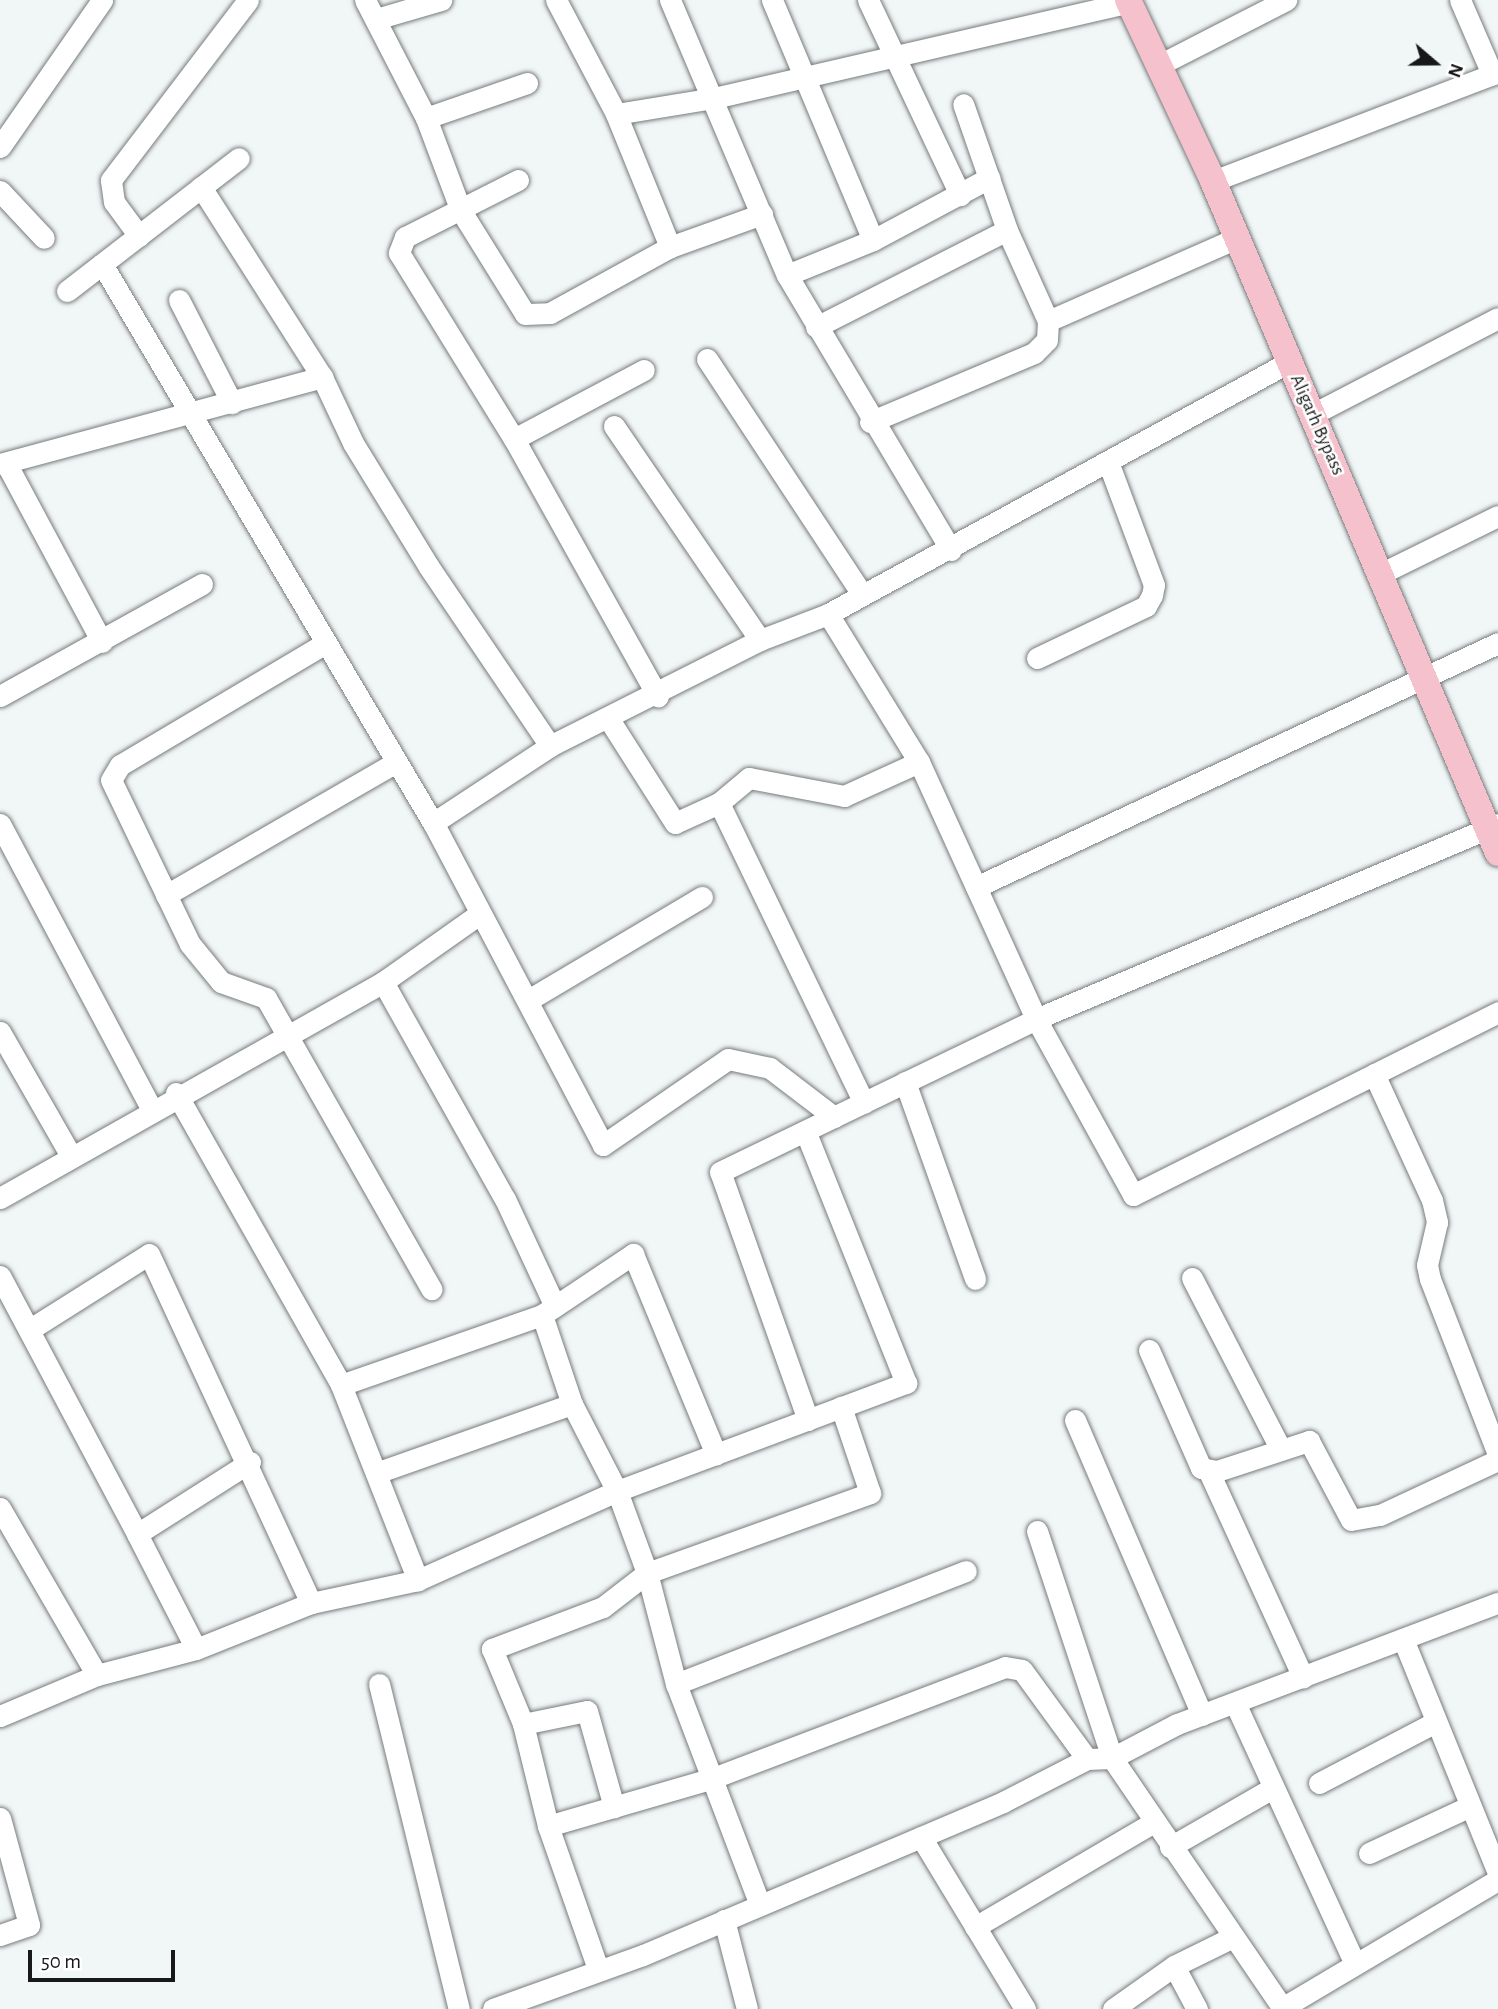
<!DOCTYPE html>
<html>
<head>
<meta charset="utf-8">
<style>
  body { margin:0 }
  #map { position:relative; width:1498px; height:2009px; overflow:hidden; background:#f1f6f7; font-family:"Alegreya Sans",sans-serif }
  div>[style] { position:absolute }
  .roads { filter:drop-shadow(0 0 2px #777b7c) drop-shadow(0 0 2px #777b7c) }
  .minor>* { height:21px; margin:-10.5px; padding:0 10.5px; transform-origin:10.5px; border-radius:10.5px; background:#fff }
  .major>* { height:26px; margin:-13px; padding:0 13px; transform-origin:13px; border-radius:13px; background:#f5c1cd }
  span { translate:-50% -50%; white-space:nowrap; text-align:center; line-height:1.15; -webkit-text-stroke:5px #fff; paint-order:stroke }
  .street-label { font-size:19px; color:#171819 }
  .north { position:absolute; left:1400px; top:28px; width:70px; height:70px; -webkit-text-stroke:5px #fff; paint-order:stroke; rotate:110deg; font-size:19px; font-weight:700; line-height:28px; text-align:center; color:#171819 }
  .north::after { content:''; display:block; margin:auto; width:24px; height:32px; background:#171819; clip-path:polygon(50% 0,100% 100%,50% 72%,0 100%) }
  .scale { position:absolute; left:28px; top:1950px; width:147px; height:32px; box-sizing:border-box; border:4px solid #171819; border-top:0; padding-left:9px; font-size:21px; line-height:24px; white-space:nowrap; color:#171819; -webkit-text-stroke:5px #fff; paint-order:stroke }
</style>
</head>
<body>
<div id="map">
  <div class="roads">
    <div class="minor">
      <div style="left:365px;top:0;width:133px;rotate:62.7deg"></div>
      <div style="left:426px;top:118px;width:99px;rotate:69.4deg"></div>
      <div style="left:461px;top:211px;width:121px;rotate:58.1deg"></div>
      <div style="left:525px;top:314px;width:25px;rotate:-2deg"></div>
      <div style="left:550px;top:313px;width:137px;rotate:-28.8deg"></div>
      <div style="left:670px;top:247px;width:98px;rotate:-19.7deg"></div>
      <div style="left:556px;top:0;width:129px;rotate:62.2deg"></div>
      <div style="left:616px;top:114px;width:144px;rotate:67.9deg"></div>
      <div style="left:670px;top:0;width:299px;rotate:67deg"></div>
      <div style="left:787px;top:275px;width:320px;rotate:59.2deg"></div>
      <div style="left:772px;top:0;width:260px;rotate:67.2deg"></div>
      <div style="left:868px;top:0;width:216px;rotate:64.7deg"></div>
      <div style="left:1460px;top:0;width:81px;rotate:66.6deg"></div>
      <div style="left:376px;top:19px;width:68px;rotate:-16.3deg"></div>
      <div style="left:1159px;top:65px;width:143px;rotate:-27.1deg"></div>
      <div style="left:616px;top:114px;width:99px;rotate:-9.3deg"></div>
      <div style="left:714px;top:98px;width:426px;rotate:-13deg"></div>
      <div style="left:426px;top:118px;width:107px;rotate:-19.1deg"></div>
      <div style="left:0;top:147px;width:179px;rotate:-55.2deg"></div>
      <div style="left:518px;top:180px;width:127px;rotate:153.2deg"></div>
      <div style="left:405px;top:237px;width:17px;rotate:111deg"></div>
      <div style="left:399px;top:253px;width:219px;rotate:58.3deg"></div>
      <div style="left:514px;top:439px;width:295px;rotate:60.8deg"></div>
      <div style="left:1213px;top:181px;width:305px;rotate:-20.9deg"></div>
      <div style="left:201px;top:187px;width:225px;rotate:57.5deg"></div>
      <div style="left:322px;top:377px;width:73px;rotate:64.8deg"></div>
      <div style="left:353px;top:443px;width:145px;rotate:58.5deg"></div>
      <div style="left:429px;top:567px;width:216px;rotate:55.9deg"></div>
      <div style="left:0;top:191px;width:64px;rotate:46.9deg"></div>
      <div style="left:139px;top:236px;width:42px;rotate:-126.3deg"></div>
      <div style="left:114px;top:202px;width:22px;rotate:-98deg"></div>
      <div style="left:111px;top:180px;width:226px;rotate:-52.7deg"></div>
      <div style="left:102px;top:264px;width:650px;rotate:59.37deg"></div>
      <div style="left:787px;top:275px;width:93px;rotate:-22.1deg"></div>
      <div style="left:873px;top:240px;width:132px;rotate:-28.1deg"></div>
      <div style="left:67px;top:291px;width:217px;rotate:-37.7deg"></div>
      <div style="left:179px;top:300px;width:116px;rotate:62.8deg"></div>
      <div style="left:1048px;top:321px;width:206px;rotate:-23.7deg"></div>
      <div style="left:816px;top:327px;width:214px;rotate:-26.9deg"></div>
      <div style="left:707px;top:359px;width:282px;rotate:56.6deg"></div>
      <div style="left:1313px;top:414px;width:208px;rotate:-27.4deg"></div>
      <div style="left:870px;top:422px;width:178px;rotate:-22.8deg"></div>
      <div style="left:1034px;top:353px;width:18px;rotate:-45deg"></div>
      <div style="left:1047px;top:340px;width:19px;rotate:-87deg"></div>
      <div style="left:1048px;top:321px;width:100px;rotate:-114.3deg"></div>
      <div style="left:1007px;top:230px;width:133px;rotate:-109.2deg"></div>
      <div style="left:614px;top:426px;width:259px;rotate:55.7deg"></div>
      <div style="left:514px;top:439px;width:147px;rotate:-28deg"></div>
      <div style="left:6px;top:463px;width:203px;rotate:61.8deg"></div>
      <div style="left:0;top:464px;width:334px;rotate:-15.1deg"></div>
      <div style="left:1382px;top:573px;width:129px;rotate:-26.2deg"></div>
      <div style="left:828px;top:614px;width:174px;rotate:58.4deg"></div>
      <div style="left:919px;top:762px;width:282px;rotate:65.5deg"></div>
      <div style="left:1036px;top:1019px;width:201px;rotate:61.1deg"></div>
      <div style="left:1133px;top:1195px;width:408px;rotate:-26.6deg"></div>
      <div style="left:324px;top:644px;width:237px;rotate:149.3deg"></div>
      <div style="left:120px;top:765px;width:17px;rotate:121deg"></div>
      <div style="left:111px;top:780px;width:182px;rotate:64.3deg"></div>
      <div style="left:190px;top:944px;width:49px;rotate:50.8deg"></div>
      <div style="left:221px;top:982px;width:48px;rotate:19.6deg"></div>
      <div style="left:266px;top:998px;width:335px;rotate:60.4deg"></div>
      <div style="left:1037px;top:658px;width:121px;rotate:-25.5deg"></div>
      <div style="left:1146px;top:606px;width:13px;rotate:-61deg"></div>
      <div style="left:1152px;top:595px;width:10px;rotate:-79deg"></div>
      <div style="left:1154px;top:585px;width:131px;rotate:-110.5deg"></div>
      <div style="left:0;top:696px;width:231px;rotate:-29deg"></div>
      <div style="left:610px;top:721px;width:121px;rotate:57.5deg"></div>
      <div style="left:675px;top:823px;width:48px;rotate:-24.4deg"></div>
      <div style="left:719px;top:803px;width:39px;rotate:-40deg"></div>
      <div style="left:749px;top:778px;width:97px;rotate:10.7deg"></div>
      <div style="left:844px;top:796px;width:82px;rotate:-24.4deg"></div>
      <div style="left:719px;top:803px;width:333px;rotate:64.2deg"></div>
      <div style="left:0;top:824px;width:322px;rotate:62deg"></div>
      <div style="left:976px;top:887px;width:576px;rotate:-25.05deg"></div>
      <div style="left:166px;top:895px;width:266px;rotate:-30deg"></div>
      <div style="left:383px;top:982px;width:249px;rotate:60.7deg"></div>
      <div style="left:505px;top:1199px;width:118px;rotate:65deg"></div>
      <div style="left:530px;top:999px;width:200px;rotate:-30.7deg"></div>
      <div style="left:0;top:1032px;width:143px;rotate:60.2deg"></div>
      <div style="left:1374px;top:1074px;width:139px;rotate:65.3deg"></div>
      <div style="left:1432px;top:1200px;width:23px;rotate:77deg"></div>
      <div style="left:1437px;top:1222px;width:44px;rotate:103.1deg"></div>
      <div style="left:1427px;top:1265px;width:14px;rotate:78deg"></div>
      <div style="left:1430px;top:1279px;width:188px;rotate:68.8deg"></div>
      <div style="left:905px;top:1082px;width:209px;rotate:70.4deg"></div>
      <div style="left:176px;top:1093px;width:335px;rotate:60.5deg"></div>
      <div style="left:341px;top:1385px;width:210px;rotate:68.5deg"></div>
      <div style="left:418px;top:1580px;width:218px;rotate:-24.1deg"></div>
      <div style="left:617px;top:1491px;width:309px;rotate:-20.5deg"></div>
      <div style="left:906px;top:1383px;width:271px;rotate:-111.8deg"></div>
      <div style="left:834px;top:1117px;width:81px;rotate:-142.6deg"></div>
      <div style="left:770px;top:1068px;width:43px;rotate:-167.9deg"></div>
      <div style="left:728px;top:1059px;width:152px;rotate:145.5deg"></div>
      <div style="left:603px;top:1145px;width:364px;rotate:-117.8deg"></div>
      <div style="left:433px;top:823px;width:140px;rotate:-33.3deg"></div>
      <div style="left:550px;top:746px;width:235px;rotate:-26.8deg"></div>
      <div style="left:760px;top:640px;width:73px;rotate:-20.9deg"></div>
      <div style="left:828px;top:614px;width:525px;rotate:-28.66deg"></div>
      <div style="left:0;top:1198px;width:440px;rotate:-29.4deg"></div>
      <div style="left:383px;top:982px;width:116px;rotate:-35.2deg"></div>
      <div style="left:0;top:1276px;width:292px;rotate:62deg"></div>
      <div style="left:137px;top:1534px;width:134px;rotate:-32.5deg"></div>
      <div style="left:1192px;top:1278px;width:189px;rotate:62.6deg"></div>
      <div style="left:542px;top:1315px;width:94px;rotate:71.4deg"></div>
      <div style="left:572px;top:1404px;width:98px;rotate:62.7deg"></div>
      <div style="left:617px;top:1491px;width:87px;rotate:69.9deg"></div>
      <div style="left:647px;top:1573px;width:56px;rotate:142.3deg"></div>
      <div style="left:603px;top:1607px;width:119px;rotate:159.3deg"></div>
      <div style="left:492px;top:1649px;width:81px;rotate:67.5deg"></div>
      <div style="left:523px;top:1724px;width:105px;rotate:76.2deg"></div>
      <div style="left:548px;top:1826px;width:148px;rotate:70.7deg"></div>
      <div style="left:32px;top:1328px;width:138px;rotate:-32.3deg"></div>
      <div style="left:149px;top:1254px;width:385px;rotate:65.1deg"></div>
      <div style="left:1149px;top:1350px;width:129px;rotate:66.2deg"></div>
      <div style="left:1201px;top:1468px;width:16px;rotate:11deg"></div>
      <div style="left:1217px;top:1471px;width:97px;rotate:-18.1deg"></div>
      <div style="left:1309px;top:1441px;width:89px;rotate:62deg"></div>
      <div style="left:1351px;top:1520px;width:29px;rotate:-10deg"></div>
      <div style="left:1380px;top:1515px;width:130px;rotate:-25deg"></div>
      <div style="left:341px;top:1385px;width:213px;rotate:-19.2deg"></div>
      <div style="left:542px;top:1315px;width:110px;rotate:-33.8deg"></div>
      <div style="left:633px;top:1254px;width:217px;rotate:67.5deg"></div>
      <div style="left:808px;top:1420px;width:263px;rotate:-109.5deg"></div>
      <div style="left:720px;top:1172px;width:351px;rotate:-25.8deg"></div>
      <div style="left:1036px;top:1019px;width:501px;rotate:-22.88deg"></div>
      <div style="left:1075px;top:1420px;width:321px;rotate:66.7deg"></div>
      <div style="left:1209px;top:1472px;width:226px;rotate:65.4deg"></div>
      <div style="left:376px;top:1473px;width:208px;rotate:-19.4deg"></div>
      <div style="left:0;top:1508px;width:193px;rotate:59.9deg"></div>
      <div style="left:1037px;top:1531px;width:239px;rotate:71.7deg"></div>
      <div style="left:1112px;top:1758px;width:304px;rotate:55.7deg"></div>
      <div style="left:137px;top:1534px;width:129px;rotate:62.8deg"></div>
      <div style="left:1403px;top:1639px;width:253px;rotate:67.9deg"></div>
      <div style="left:379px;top:1684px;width:335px;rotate:76.2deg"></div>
      <div style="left:676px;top:1684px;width:311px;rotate:-21.3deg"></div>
      <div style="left:1235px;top:1703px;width:287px;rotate:65.3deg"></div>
      <div style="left:0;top:1716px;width:105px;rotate:-22.9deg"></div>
      <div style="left:97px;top:1675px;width:102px;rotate:-14.7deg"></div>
      <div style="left:196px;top:1649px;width:124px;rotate:-21.8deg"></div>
      <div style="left:311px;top:1603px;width:109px;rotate:-12.1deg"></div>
      <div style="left:523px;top:1724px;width:65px;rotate:-11.5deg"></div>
      <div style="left:587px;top:1711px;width:100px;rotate:74.3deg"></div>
      <div style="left:1319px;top:1783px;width:127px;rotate:-27.6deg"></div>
      <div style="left:0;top:1818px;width:111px;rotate:74.8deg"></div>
      <div style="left:29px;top:1925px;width:31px;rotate:161deg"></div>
      <div style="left:548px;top:1826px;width:172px;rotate:-16.2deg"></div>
      <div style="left:713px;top:1778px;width:312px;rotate:-20.8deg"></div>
      <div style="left:1005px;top:1667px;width:17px;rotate:10deg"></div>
      <div style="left:1022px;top:1670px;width:110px;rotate:53.9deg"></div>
      <div style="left:921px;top:1837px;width:201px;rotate:58.8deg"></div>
      <div style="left:1170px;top:1847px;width:116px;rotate:-29.9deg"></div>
      <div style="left:1369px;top:1853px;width:109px;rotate:-24.9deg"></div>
      <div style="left:760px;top:1905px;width:236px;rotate:-110.8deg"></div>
      <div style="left:676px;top:1684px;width:115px;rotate:-104.6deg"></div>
      <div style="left:647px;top:1573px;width:237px;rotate:-19.7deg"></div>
      <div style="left:870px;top:1493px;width:91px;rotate:-108.6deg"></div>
      <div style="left:724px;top:1920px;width:92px;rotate:75.5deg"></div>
      <div style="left:975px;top:1927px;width:208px;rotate:-30.4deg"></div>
      <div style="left:1174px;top:1966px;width:49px;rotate:61.9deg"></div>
      <div style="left:1282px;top:2008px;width:251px;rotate:-30.7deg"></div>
      <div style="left:493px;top:2009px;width:159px;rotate:-19.8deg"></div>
      <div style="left:643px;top:1955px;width:391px;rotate:-23deg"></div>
      <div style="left:1003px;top:1802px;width:94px;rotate:-27.1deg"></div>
      <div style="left:1087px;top:1759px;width:25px;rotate:-2deg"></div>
      <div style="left:1112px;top:1758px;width:73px;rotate:-27.6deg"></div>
      <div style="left:1177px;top:1724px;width:343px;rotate:-20.7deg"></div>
      <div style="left:1113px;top:2009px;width:75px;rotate:-35.2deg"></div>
      <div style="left:1174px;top:1966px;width:64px;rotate:-26.2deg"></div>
    </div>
    <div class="major">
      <div style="left:1128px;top:0;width:200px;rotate:64.8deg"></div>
      <div style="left:1213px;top:181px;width:730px;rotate:67.02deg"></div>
    </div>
  </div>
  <div class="street-label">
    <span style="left:1317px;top:425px;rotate:66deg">Aligarh Bypass</span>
  </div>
  <div class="north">N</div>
  <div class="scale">50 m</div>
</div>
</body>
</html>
